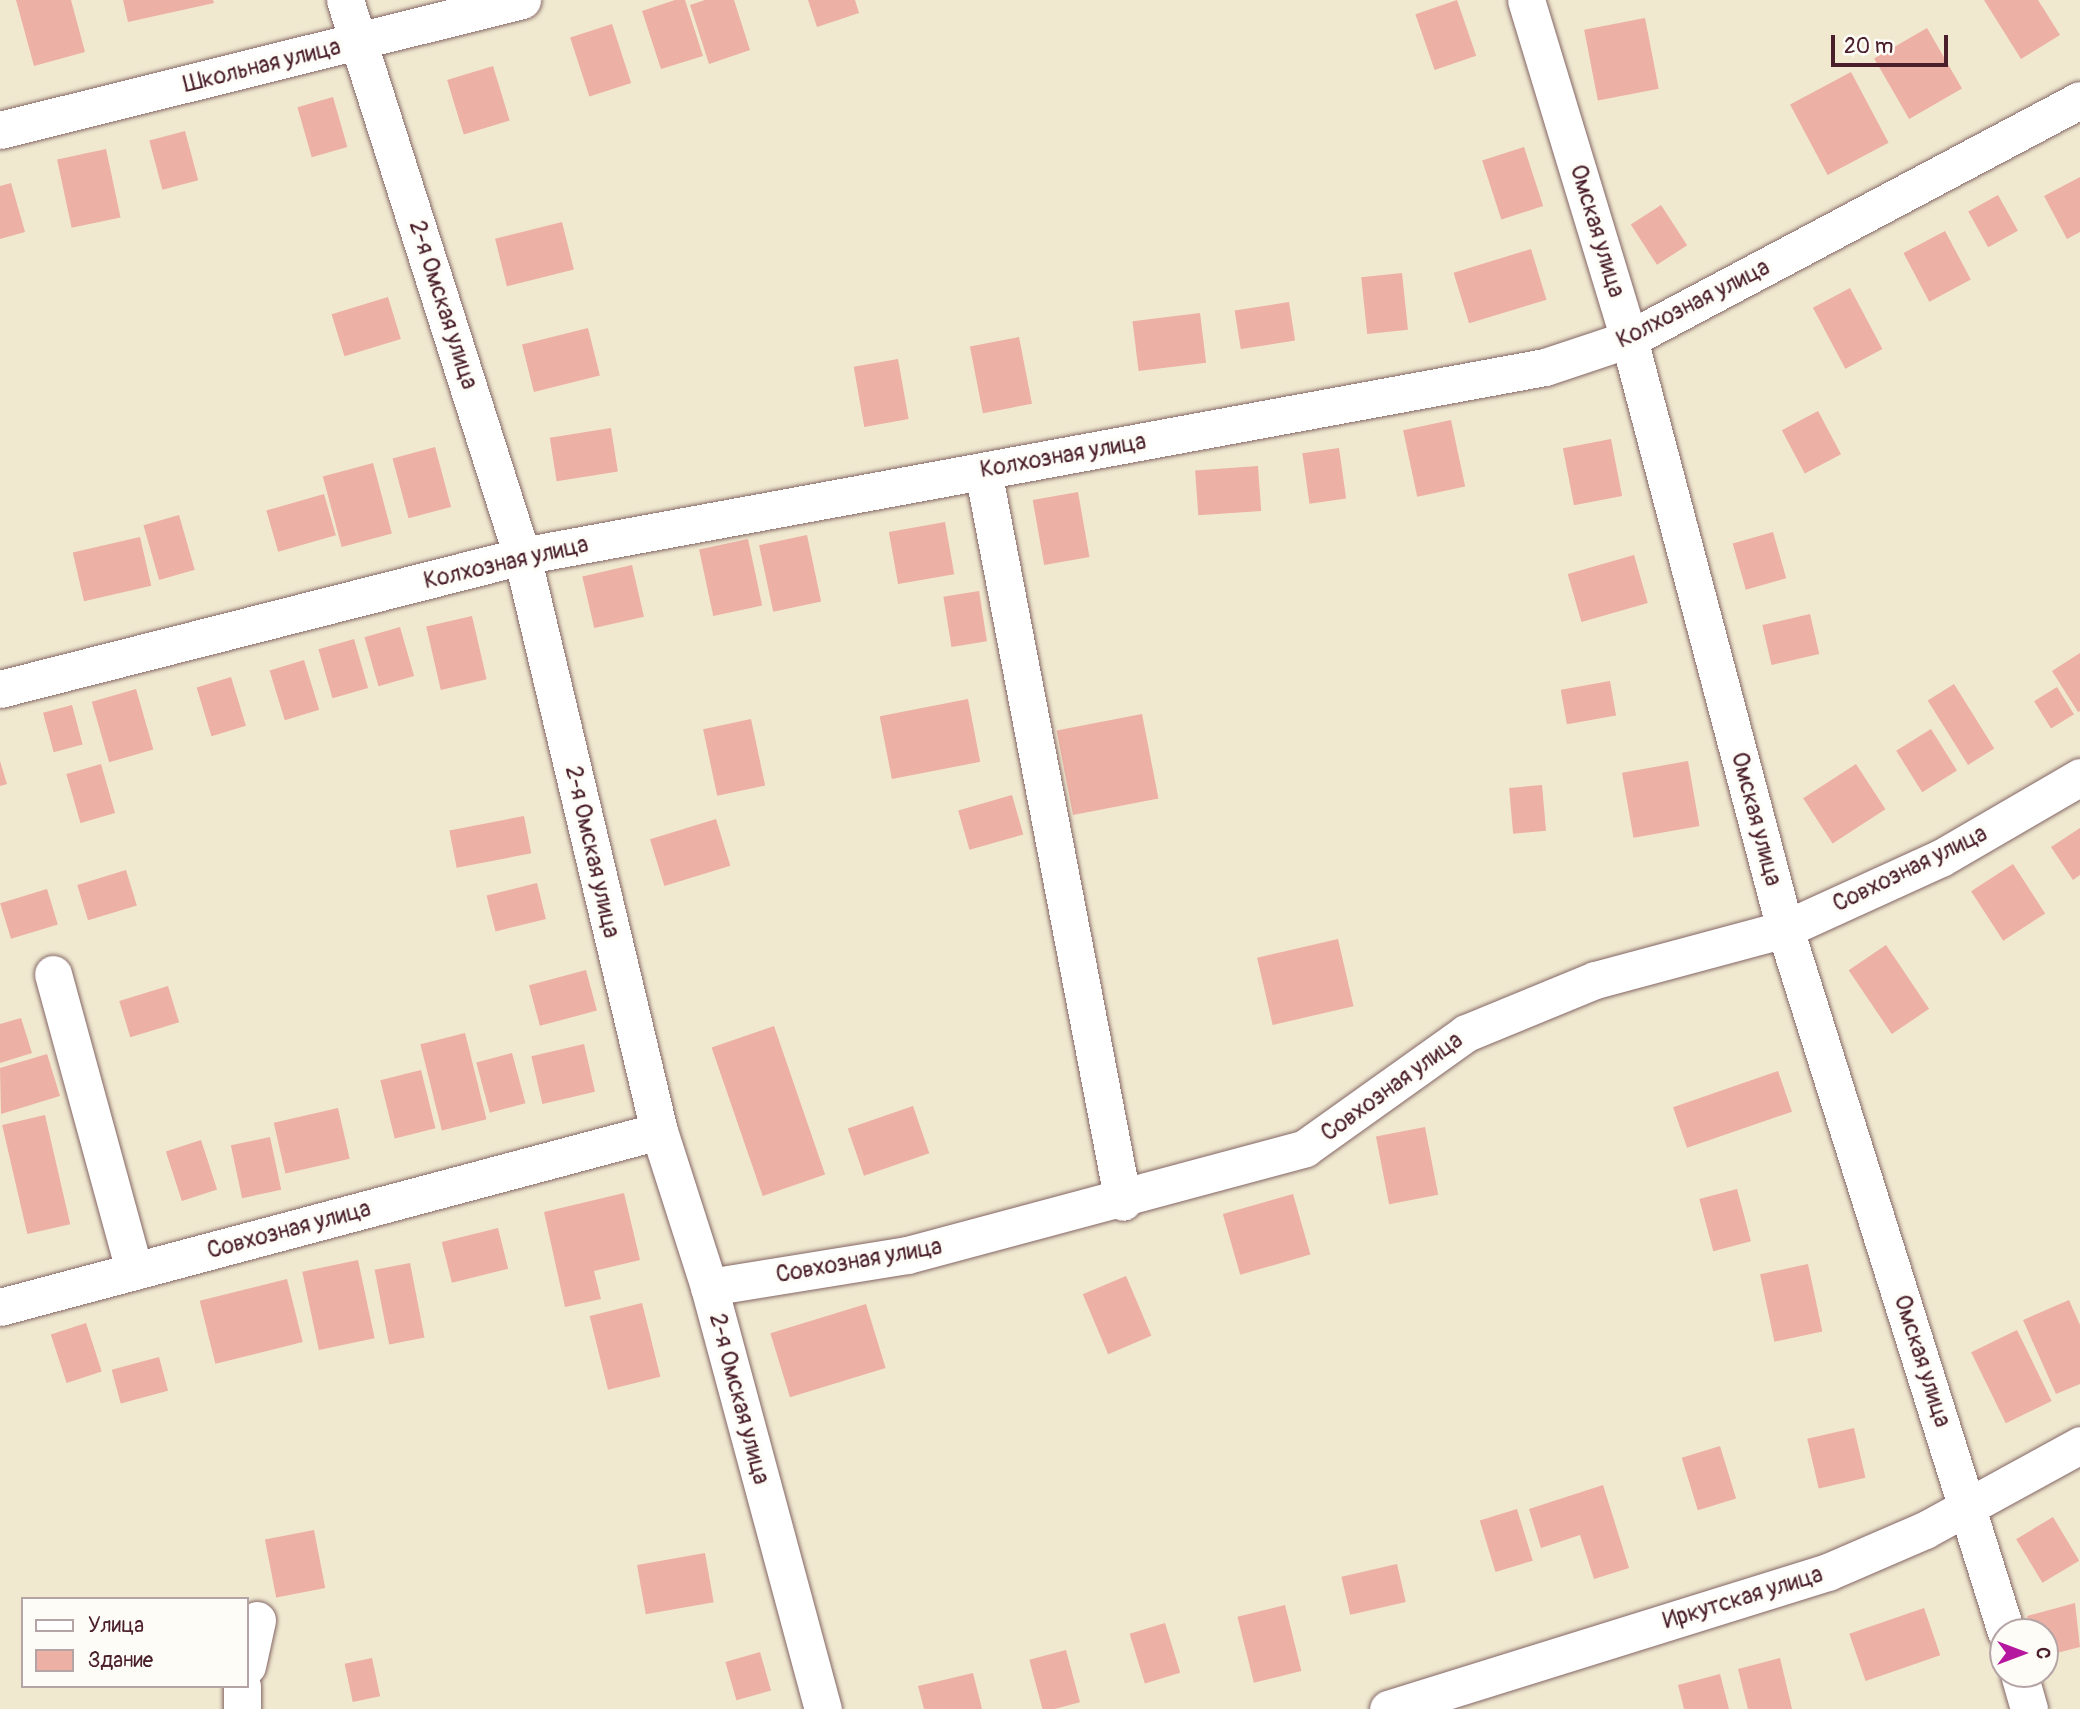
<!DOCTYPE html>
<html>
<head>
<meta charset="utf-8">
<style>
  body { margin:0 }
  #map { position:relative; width:2080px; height:1709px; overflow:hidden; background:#f0e9d0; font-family:Pangolin,sans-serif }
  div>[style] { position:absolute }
  .building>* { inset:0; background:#ecb0a5; transform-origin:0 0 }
  .roads { filter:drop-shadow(0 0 2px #846665) drop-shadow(0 0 2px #846665) }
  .street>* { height:37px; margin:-18.5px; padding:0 18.5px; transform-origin:18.5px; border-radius:18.5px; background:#fff }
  span { translate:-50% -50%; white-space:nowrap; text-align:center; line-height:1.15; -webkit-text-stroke:7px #fdfcf7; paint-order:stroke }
  .street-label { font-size:23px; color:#4a1f2b }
  .legend { position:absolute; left:21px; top:1597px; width:228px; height:91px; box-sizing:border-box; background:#fdfcf7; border:2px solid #b5a4a5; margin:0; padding:9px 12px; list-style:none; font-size:21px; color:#4a1f2b }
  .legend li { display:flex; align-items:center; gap:14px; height:35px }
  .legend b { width:35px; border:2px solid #b5a4a5 }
  .north { position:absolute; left:1989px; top:1618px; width:70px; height:70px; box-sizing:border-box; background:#fdfcf7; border:2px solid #b5a4a5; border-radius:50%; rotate:90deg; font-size:19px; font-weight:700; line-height:28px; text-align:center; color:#4a1f2b }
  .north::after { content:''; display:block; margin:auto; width:24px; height:32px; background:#b5179e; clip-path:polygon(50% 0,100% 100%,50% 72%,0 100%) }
  .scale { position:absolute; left:1831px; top:35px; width:117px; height:32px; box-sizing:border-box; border:4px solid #4a1f2b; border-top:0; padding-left:9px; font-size:21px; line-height:24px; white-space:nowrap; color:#4a1f2b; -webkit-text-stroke:5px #fdfcf7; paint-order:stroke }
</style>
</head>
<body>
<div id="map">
  <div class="building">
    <div style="clip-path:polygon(16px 0,71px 0,85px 52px,34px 66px)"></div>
    <div style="clip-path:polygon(123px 0,213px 0,214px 3px,128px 22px)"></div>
    <div style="clip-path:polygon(675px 0,685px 0,703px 56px,661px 69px,642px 11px)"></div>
    <div style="clip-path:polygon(705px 0,734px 0,750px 50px,709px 64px,690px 5px)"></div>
    <div style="clip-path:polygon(808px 0,855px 0,859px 13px,817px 27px)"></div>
    <div style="left:1457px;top:0;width:59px;height:44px;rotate:71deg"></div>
    <div style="clip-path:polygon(1984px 0,2038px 0,2060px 35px,2021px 59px)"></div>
    <div style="left:1645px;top:18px;width:72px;height:62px;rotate:79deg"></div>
    <div style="left:612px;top:24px;width:62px;height:44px;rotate:72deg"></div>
    <div style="left:1927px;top:28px;width:70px;height:61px;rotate:60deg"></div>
    <div style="left:493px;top:66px;width:57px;height:48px;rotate:73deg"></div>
    <div style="left:1851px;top:72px;width:80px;height:69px;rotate:62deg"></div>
    <div style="left:333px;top:97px;width:52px;height:37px;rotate:74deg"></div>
    <div style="left:185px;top:131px;width:51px;height:37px;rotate:75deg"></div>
    <div style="left:1524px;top:147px;width:62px;height:44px;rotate:72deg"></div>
    <div style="left:106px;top:149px;width:70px;height:50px;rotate:78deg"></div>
    <div style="clip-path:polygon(2080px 177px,2080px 232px,2067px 239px,2044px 196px)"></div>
    <div style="clip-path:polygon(11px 183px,25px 232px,0 239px,0 186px)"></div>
    <div style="left:1998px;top:195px;width:41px;height:34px;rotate:61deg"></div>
    <div style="left:1661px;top:205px;width:48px;height:36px;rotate:57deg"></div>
    <div style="left:562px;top:222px;width:49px;height:69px;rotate:76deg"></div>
    <div style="left:1945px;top:231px;width:55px;height:47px;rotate:62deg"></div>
    <div style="left:1531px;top:249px;width:53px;height:81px;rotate:73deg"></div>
    <div style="left:1402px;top:273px;width:57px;height:41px;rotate:84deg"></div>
    <div style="left:1850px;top:288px;width:69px;height:42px;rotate:62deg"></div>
    <div style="left:388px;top:297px;width:44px;height:59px;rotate:73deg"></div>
    <div style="left:1289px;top:302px;width:39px;height:55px;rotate:81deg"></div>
    <div style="left:1200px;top:313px;width:50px;height:68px;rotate:83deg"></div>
    <div style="left:588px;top:328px;width:49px;height:68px;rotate:76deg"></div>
    <div style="left:1019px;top:337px;width:68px;height:50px;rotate:79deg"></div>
    <div style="left:898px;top:359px;width:61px;height:45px;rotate:80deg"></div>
    <div style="left:1818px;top:411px;width:49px;height:41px;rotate:62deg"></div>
    <div style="left:1451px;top:420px;width:68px;height:49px;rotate:78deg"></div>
    <div style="left:611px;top:428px;width:44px;height:62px;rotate:81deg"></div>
    <div style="left:1611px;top:439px;width:58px;height:49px;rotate:79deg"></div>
    <div style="left:435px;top:447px;width:62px;height:44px;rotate:75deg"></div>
    <div style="left:1339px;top:448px;width:51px;height:37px;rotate:82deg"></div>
    <div style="left:373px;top:463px;width:73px;height:52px;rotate:75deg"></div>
    <div style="left:1258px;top:466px;width:45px;height:63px;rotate:86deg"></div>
    <div style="left:1078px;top:492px;width:66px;height:46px;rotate:80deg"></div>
    <div style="left:324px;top:494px;width:43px;height:60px;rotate:74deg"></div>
    <div style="left:179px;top:515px;width:57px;height:37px;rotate:74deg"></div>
    <div style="left:945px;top:522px;width:53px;height:57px;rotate:80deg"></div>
    <div style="left:1773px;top:532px;width:48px;height:42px;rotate:74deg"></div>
    <div style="left:807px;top:535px;width:68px;height:49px;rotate:78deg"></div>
    <div style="left:140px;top:537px;width:50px;height:69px;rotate:77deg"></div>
    <div style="left:748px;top:539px;width:68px;height:50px;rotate:78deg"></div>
    <div style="left:1634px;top:555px;width:50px;height:69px;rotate:74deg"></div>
    <div style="left:632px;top:565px;width:53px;height:51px;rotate:77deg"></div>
    <div style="left:979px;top:591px;width:51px;height:36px;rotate:81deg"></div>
    <div style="left:1810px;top:614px;width:41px;height:49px;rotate:77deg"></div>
    <div style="left:472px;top:616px;width:65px;height:47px;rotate:77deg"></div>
    <div style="left:400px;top:627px;width:51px;height:37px;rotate:74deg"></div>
    <div style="left:354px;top:639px;width:51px;height:37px;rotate:74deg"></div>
    <div style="clip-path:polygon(2080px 653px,2080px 711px,2078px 712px,2052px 671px)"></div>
    <div style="left:304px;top:660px;width:52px;height:36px;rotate:73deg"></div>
    <div style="left:231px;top:677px;width:51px;height:36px;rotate:73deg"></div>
    <div style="left:1610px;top:681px;width:35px;height:50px;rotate:80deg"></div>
    <div style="left:1954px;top:684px;width:76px;height:31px;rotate:58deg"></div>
    <div style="left:2057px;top:687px;width:32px;height:27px;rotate:58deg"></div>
    <div style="left:136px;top:689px;width:63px;height:46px;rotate:74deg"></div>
    <div style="left:968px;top:699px;width:64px;height:90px;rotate:79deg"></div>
    <div style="left:72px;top:705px;width:41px;height:30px;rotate:75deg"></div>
    <div style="left:1142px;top:714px;width:86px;height:87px;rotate:79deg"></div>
    <div style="left:751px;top:719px;width:68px;height:49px;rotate:78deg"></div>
    <div style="left:1931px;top:729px;width:49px;height:41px;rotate:58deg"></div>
    <div style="clip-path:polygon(0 761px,7px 784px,0 786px)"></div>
    <div style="left:1688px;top:761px;width:66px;height:67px;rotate:80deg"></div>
    <div style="left:101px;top:764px;width:51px;height:36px;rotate:74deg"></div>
    <div style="left:1856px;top:764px;width:54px;height:63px;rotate:57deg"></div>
    <div style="left:1542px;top:785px;width:46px;height:33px;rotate:85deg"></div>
    <div style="left:1012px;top:795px;width:41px;height:56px;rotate:74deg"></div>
    <div style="left:524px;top:816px;width:38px;height:76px;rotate:79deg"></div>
    <div style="left:716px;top:819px;width:49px;height:69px;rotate:73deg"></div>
    <div style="clip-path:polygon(2080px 828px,2080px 875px,2073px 880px,2051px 847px)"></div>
    <div style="left:2013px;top:864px;width:59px;height:50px;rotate:57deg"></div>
    <div style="left:126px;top:870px;width:37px;height:51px;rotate:73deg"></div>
    <div style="left:537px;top:883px;width:37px;height:52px;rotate:76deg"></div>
    <div style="left:47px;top:889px;width:37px;height:49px;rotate:73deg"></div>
    <div style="left:1338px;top:939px;width:69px;height:83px;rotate:77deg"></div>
    <div style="left:1886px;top:945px;width:77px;height:45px;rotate:56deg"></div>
    <div style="left:586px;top:970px;width:42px;height:59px;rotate:75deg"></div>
    <div style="left:168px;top:986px;width:38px;height:51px;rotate:73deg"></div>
    <div style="clip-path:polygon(21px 1018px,32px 1053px,0 1063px,0 1024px)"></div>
    <div style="left:774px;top:1026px;width:157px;height:66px;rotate:71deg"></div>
    <div style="left:465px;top:1033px;width:89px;height:46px;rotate:76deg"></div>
    <div style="left:584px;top:1044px;width:49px;height:54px;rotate:77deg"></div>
    <div style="left:512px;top:1053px;width:52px;height:37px;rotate:75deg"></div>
    <div style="clip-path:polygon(47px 1054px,60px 1096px,1px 1114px,0 1068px)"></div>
    <div style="left:421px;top:1070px;width:60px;height:42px;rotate:76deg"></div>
    <div style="left:1778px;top:1071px;width:43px;height:111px;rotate:71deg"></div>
    <div style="left:913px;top:1106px;width:50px;height:69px;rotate:71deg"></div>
    <div style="left:338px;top:1108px;width:52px;height:66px;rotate:77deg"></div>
    <div style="left:45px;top:1115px;width:112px;height:44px;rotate:77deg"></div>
    <div style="left:1425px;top:1127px;width:69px;height:50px;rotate:79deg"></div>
    <div style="left:270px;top:1137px;width:54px;height:40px;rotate:78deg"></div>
    <div style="left:201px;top:1140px;width:52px;height:37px;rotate:72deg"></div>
    <div style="left:1737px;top:1189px;width:54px;height:39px;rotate:75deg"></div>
    <div style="clip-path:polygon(624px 1193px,640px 1260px,594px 1271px,601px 1299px,565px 1307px,544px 1212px)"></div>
    <div style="left:1293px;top:1194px;width:63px;height:73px;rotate:74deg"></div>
    <div style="left:498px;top:1228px;width:42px;height:58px;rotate:76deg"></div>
    <div style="left:358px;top:1260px;width:80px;height:57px;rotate:78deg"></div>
    <div style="left:410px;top:1263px;width:76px;height:36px;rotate:79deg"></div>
    <div style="left:1808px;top:1264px;width:69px;height:49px;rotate:78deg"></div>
    <div style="left:1126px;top:1276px;width:65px;height:47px;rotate:67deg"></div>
    <div style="left:287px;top:1279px;width:65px;height:90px;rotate:76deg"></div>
    <div style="clip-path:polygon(2069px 1300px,2080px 1325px,2080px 1384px,2056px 1394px,2023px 1320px)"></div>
    <div style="left:642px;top:1303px;width:76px;height:54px;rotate:76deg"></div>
    <div style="left:866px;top:1304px;width:67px;height:100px;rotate:73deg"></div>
    <div style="left:86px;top:1323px;width:51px;height:37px;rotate:72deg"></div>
    <div style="left:2017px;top:1330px;width:79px;height:51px;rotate:64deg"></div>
    <div style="left:159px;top:1357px;width:35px;height:49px;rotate:75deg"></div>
    <div style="left:1854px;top:1428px;width:51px;height:48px;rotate:77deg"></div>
    <div style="left:1720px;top:1446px;width:55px;height:40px;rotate:73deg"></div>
    <div style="clip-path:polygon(1603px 1485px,1629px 1568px,1594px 1579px,1580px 1535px,1541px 1548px,1529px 1509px)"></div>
    <div style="left:1517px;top:1509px;width:54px;height:39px;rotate:73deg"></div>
    <div style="left:2053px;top:1517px;width:51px;height:43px;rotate:59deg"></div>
    <div style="left:314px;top:1530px;width:59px;height:50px;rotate:79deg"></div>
    <div style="left:705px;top:1553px;width:50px;height:69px;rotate:80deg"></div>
    <div style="left:1397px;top:1564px;width:39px;height:57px;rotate:77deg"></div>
    <div style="clip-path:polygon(2075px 1603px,2080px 1647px,2045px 1656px,2045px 1632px,2031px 1632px,2027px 1616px)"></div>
    <div style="left:1285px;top:1605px;width:68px;height:49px;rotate:76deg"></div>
    <div style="left:1924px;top:1608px;width:50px;height:79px;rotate:71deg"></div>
    <div style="left:1165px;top:1623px;width:52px;height:37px;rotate:73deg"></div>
    <div style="left:1066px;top:1650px;width:54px;height:38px;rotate:75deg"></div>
    <div style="left:760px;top:1652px;width:40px;height:36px;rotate:74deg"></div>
    <div style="left:372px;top:1658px;width:39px;height:28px;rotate:78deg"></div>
    <div style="clip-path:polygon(1780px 1658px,1792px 1709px,1748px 1709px,1738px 1669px)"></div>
    <div style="clip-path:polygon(973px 1673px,982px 1709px,924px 1709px,918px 1686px)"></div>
    <div style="clip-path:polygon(1720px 1674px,1729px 1709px,1684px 1709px,1678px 1685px)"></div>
  </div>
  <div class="roads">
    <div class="street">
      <div style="left:345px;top:0;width:583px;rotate:72.34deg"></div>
      <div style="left:522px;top:556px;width:591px;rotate:76.6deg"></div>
      <div style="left:659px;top:1131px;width:164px;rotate:72.2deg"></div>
      <div style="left:709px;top:1287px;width:437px;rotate:74.9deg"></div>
      <div style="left:1526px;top:0;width:354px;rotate:73.1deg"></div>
      <div style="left:1629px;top:339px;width:610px;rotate:75.19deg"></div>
      <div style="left:1785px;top:929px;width:737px;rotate:72.55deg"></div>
      <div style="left:0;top:130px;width:538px;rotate:-13.98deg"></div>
      <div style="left:983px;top:471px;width:744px;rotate:79.16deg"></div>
      <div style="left:0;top:689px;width:539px;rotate:-14.29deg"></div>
      <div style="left:522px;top:556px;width:1040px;rotate:-10.47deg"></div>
      <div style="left:1545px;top:367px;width:89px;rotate:-18.4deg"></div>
      <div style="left:1629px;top:339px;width:510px;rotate:-27.92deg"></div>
      <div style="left:53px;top:974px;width:308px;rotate:74.7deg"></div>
      <div style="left:709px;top:1287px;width:201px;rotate:-9.2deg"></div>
      <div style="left:907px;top:1255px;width:412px;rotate:-15deg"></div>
      <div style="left:1305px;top:1148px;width:198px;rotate:-35.5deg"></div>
      <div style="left:1466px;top:1033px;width:139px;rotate:-22.3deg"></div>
      <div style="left:1595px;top:980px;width:197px;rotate:-15deg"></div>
      <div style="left:1785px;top:929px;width:171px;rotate:-24.5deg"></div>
      <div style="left:1941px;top:858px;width:161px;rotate:-30.2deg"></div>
      <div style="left:0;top:1307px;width:682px;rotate:-14.95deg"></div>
      <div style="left:247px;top:1666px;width:47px;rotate:-77.7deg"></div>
      <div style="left:2019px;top:1674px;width:36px;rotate:74deg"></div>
      <div style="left:242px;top:1709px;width:23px;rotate:-90deg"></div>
      <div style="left:1388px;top:1709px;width:461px;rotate:-17.3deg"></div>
      <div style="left:1828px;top:1572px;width:106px;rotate:-23.4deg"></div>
      <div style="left:1925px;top:1530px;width:177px;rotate:-28.7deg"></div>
    </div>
  </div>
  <div class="street-label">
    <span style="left:262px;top:66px;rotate:-14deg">Школьная улица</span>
    <span style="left:1597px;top:231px;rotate:73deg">Омская улица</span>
    <span style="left:1693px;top:304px;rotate:-27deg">Колхозная улица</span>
    <span style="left:443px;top:305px;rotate:72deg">2-я Омская улица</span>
    <span style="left:1063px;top:456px;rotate:-10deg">Колхозная улица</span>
    <span style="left:506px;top:563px;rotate:-13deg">Колхозная улица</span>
    <span style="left:1756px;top:819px;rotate:75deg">Омская улица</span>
    <span style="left:592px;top:852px;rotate:77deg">2-я Омская улица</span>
    <span style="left:1910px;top:869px;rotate:-26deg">Совхозная улица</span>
    <span style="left:1392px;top:1087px;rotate:-36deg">Совхозная улица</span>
    <span style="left:289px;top:1230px;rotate:-15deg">Совхозная улица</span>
    <span style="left:859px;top:1261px;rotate:-10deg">Совхозная улица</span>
    <span style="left:1922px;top:1361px;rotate:72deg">Омская улица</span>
    <span style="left:739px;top:1399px;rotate:75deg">2-я Омская улица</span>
    <span style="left:1743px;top:1598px;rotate:-17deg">Иркутская улица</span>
  </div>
  <ul class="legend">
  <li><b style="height:9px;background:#fff"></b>Улица</li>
  <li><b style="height:19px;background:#ecb0a5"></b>Здание</li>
  </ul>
  <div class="north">С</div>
  <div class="scale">20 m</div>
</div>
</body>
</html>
